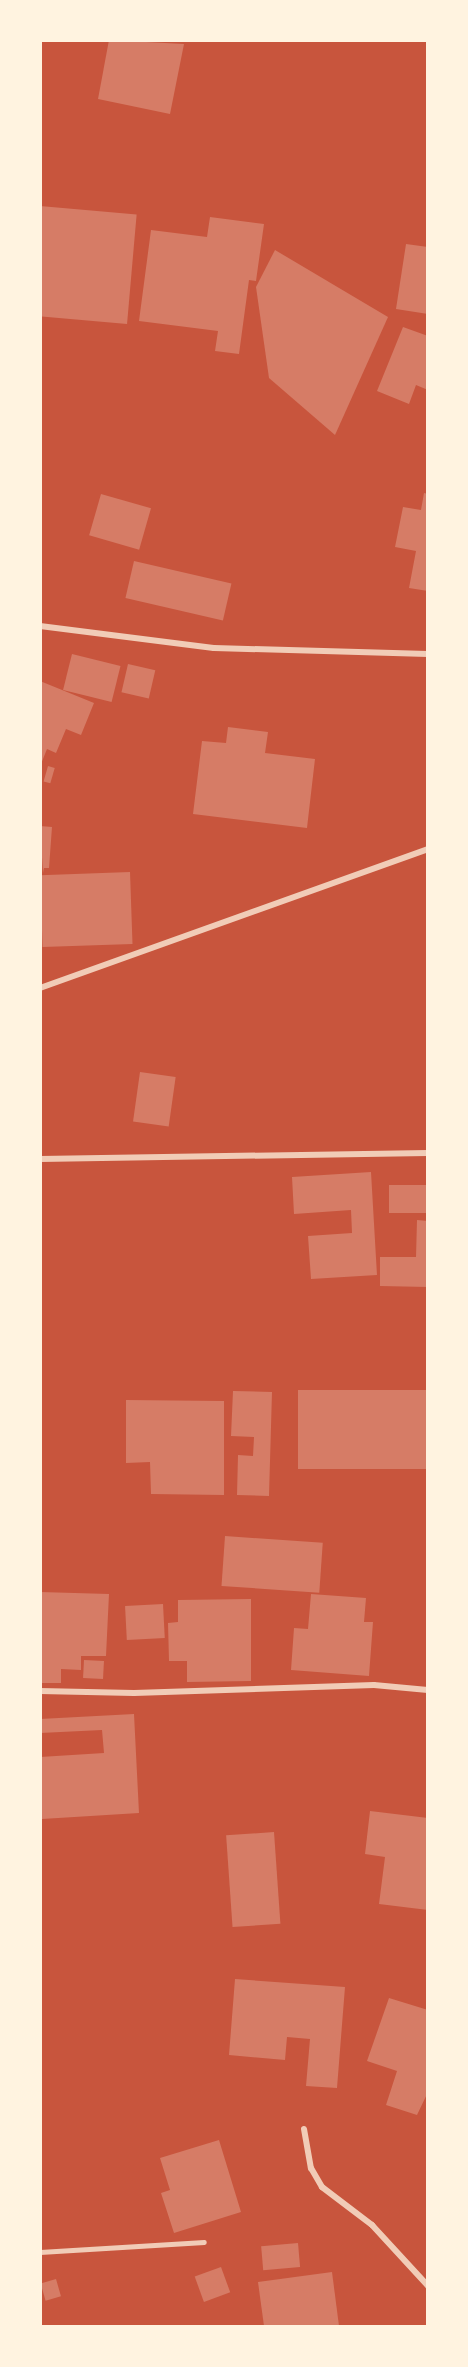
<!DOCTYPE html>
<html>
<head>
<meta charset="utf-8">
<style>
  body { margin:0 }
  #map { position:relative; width:468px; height:2367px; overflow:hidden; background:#c8553d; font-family:"Roboto Condensed",sans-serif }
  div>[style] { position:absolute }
  .building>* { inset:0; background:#d67c66; transform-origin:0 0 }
  .service>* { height:4.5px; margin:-2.25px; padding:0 2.25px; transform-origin:2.25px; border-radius:2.25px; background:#f1ccb7 }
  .minor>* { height:6px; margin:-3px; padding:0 3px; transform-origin:3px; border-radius:3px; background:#f1ccb7 }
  span { translate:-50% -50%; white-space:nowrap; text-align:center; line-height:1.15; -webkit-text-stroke:6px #fff3e0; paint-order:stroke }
  .frame { position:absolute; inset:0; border:42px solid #fff3e0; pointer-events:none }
</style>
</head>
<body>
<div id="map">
  <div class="building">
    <div style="clip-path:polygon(109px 40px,184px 44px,170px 114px,98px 99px)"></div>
    <div style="left:40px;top:206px;width:97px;height:110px;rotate:5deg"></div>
    <div style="clip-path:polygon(210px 217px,264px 224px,256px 281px,249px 280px,239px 354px,215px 351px,218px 331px,139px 321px,151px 230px,207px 237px)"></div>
    <div style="clip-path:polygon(406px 244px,428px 247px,428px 314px,396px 309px)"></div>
    <div style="clip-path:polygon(275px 250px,388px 317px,335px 435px,269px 378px,256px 287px)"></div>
    <div style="clip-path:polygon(403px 327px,428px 336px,428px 390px,416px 385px,409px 404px,377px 391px)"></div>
    <div style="clip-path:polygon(424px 493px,428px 494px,428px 591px,409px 588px,416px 551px,395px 547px,403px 507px,421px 510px)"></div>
    <div style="left:101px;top:494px;width:52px;height:43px;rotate:16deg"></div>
    <div style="left:134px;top:561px;width:100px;height:38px;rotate:13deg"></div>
    <div style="left:72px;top:654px;width:50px;height:37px;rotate:14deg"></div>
    <div style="left:128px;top:664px;width:28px;height:29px;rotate:13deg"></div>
    <div style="clip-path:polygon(40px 681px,94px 703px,81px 735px,66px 729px,56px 753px,47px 749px,41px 764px)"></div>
    <div style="clip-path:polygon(228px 727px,268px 732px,265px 753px,315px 759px,307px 828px,193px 814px,202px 741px,226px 743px)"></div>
    <div style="left:48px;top:766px;width:7px;height:16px;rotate:16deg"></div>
    <div style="clip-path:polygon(40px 826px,52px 827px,49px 868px,44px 868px,43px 873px)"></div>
    <div style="left:130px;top:872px;width:72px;height:90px;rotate:88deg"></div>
    <div style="left:140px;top:1072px;width:36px;height:50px;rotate:8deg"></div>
    <div style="clip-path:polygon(371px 1172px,377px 1275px,311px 1279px,308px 1236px,352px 1233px,351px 1210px,294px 1214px,292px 1177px)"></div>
    <div style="left:428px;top:1185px;width:28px;height:39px;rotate:90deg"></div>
    <div style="clip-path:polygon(417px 1220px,428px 1221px,428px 1287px,380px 1286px,380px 1257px,416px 1257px)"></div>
    <div style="left:428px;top:1390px;width:79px;height:130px;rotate:90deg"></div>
    <div style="clip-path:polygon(233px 1391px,272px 1392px,269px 1496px,237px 1495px,238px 1455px,253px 1456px,254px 1437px,231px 1436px)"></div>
    <div style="clip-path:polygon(126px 1400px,224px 1401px,224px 1495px,151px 1494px,150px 1462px,126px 1463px)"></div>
    <div style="left:225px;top:1536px;width:98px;height:50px;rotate:4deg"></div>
    <div style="clip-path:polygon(40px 1592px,109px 1594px,106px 1656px,81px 1656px,81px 1670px,61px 1669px,61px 1683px,40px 1683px)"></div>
    <div style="clip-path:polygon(311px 1594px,366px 1598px,364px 1622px,373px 1622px,369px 1676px,291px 1670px,294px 1628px,308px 1629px)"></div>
    <div style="clip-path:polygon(251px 1599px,251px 1681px,187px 1682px,187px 1661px,169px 1661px,168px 1623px,178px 1622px,178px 1600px)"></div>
    <div style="left:163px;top:1604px;width:34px;height:38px;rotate:87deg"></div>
    <div style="left:84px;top:1660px;width:20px;height:18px;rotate:3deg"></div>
    <div style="clip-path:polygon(134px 1714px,139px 1813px,42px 1819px,40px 1757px,104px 1753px,102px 1730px,40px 1733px,40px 1719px)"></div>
    <div style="clip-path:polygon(370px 1811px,428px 1818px,428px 1910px,379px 1904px,385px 1857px,365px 1854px)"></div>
    <div style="left:274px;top:1832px;width:92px;height:48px;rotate:86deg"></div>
    <div style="clip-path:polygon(235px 1979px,345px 1987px,337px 2088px,306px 2086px,310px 2039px,287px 2037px,285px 2060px,229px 2055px)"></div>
    <div style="clip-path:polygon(389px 1998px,428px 2010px,428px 2092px,417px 2115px,386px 2105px,397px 2071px,367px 2061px)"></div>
    <div style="clip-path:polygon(219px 2140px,241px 2212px,174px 2233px,161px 2193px,170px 2190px,160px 2158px)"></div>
    <div style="left:298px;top:2243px;width:24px;height:37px;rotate:85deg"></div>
    <div style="left:221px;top:2267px;width:27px;height:28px;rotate:70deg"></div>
    <div style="clip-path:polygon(332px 2272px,339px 2326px,264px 2326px,258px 2282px)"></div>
    <div style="left:56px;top:2279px;width:18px;height:16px;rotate:74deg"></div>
  </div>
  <div class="service">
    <div style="left:40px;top:2252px;width:164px;rotate:-3.5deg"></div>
  </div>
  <div class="minor">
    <div style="left:40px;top:626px;width:175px;rotate:7.2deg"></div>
    <div style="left:214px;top:648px;width:214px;rotate:1.6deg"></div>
    <div style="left:40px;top:988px;width:412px;rotate:-19.7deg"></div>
    <div style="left:40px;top:1159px;width:388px;rotate:-0.9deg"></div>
    <div style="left:40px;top:1691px;width:94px;rotate:1.2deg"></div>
    <div style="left:134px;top:1693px;width:240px;rotate:-1.9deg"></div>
    <div style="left:374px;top:1685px;width:54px;rotate:5.3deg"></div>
    <div style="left:304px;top:2129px;width:40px;rotate:80deg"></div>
    <div style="left:311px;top:2168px;width:22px;rotate:60deg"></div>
    <div style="left:322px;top:2187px;width:63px;rotate:37.2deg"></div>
    <div style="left:372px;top:2225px;width:83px;rotate:47.4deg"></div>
  </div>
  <div class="frame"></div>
</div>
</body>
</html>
